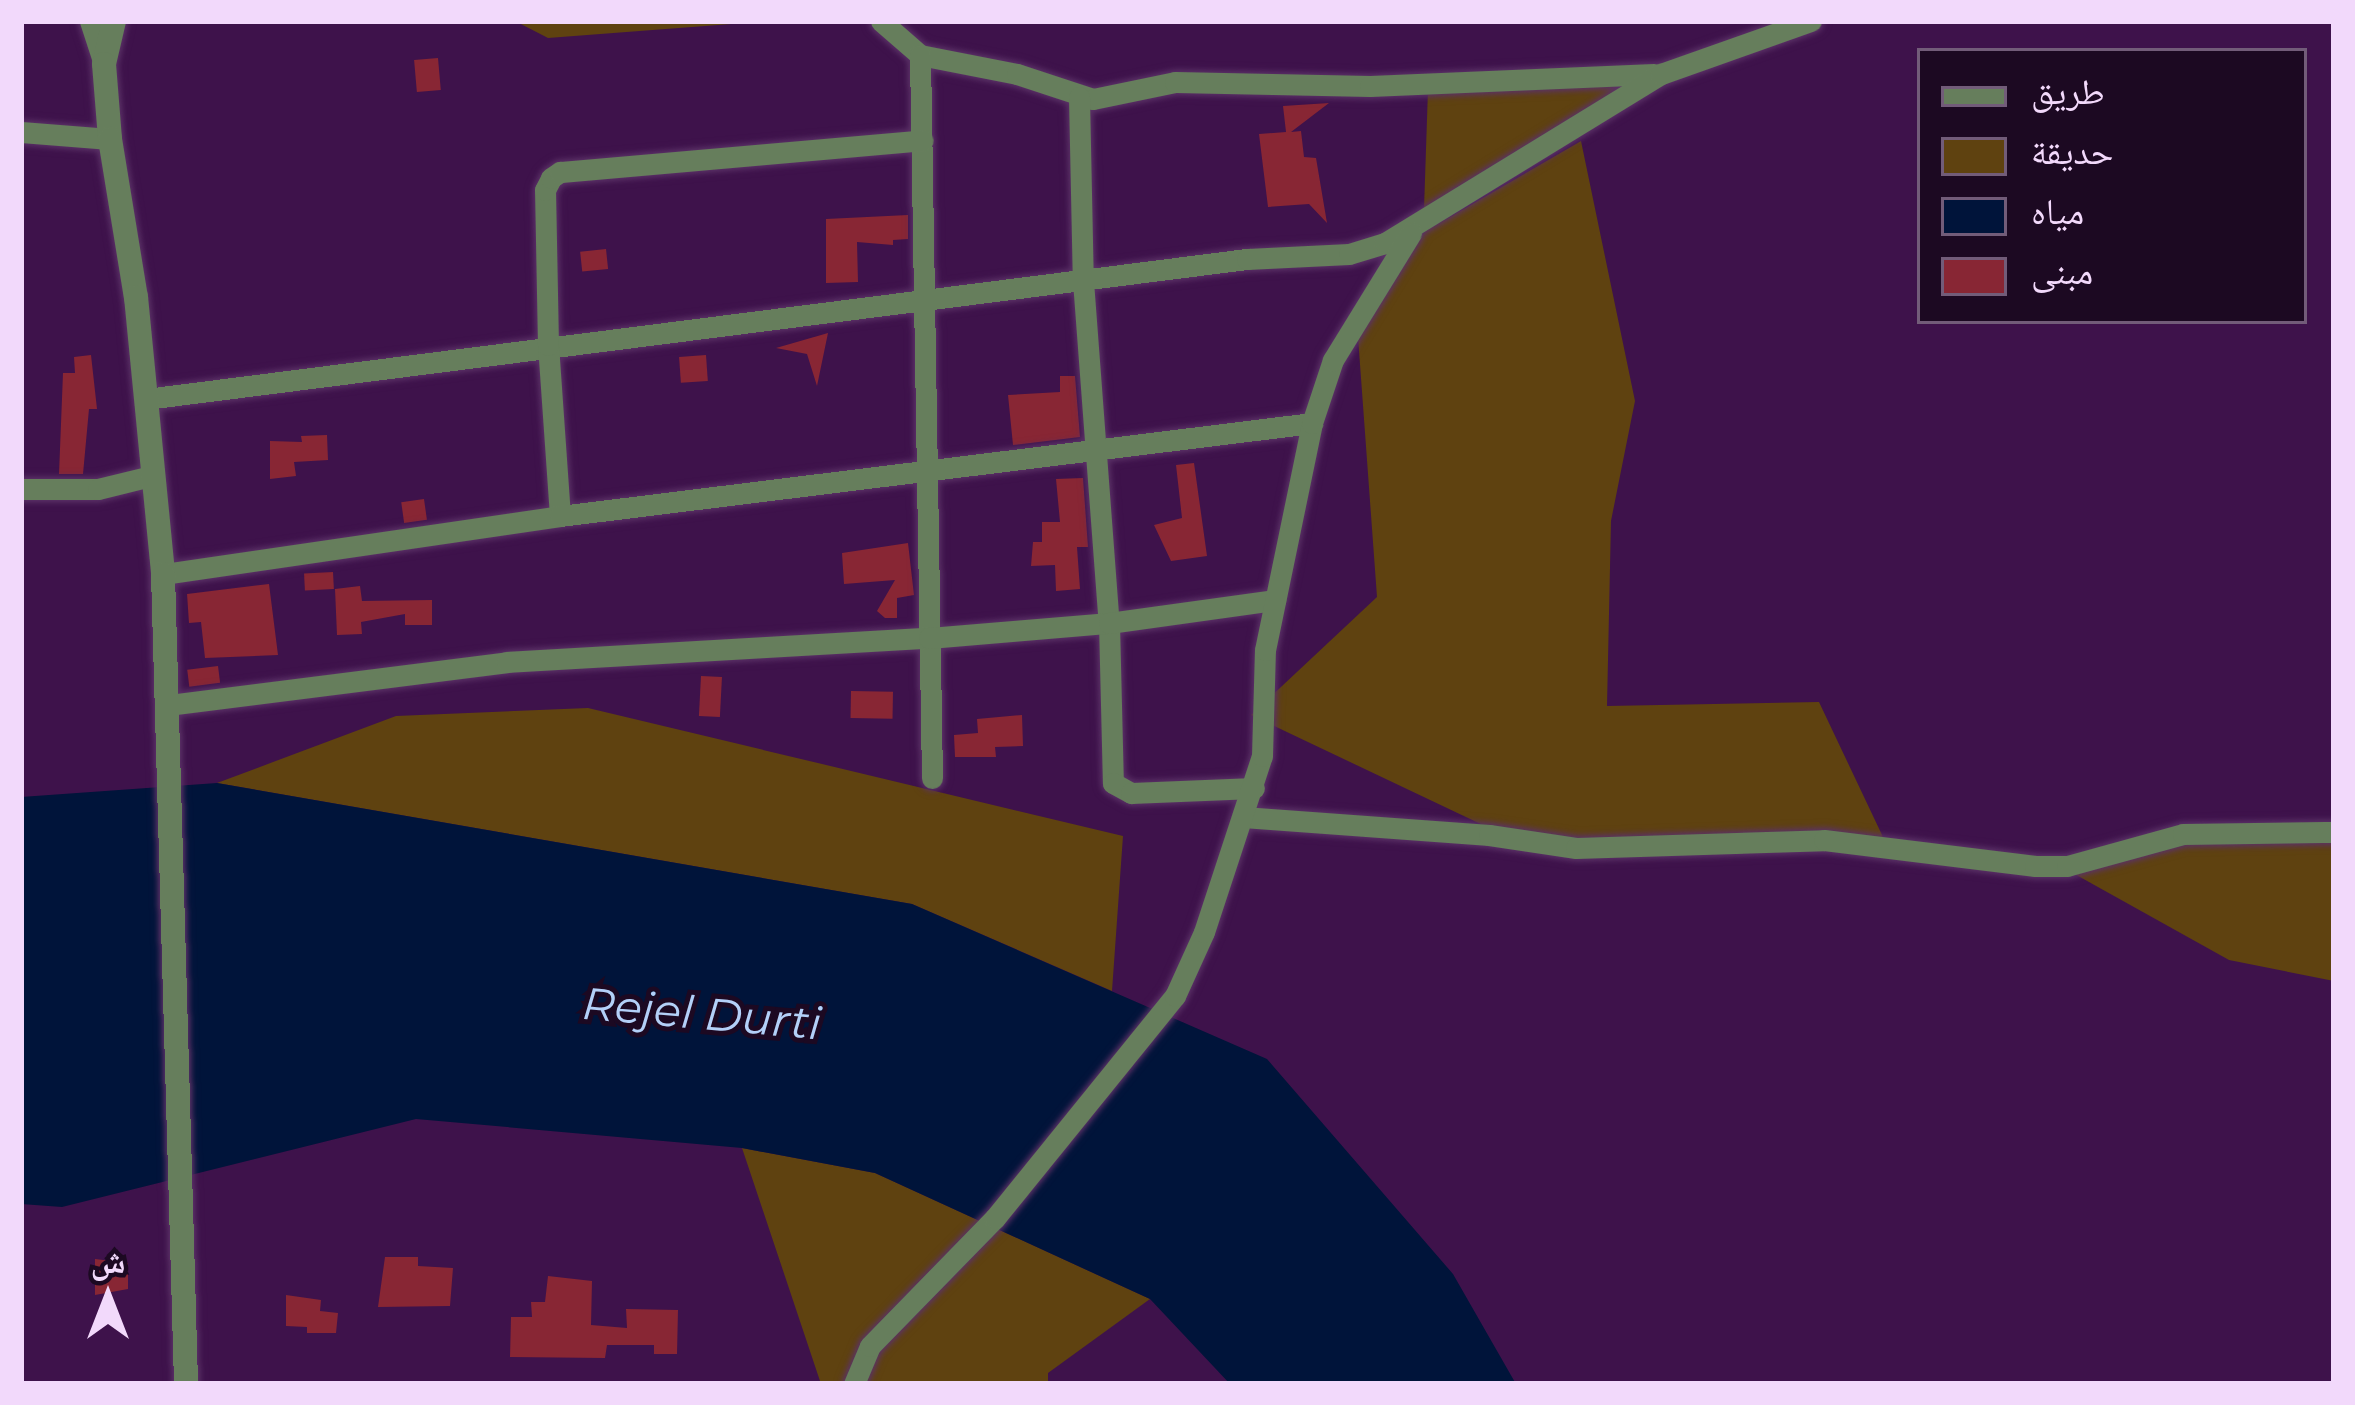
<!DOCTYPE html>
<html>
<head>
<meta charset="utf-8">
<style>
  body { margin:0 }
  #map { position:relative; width:2355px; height:1405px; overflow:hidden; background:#3e124b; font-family:Montserrat,"Noto Naskh Arabic",sans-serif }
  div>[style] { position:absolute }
  .green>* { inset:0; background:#5f4210 }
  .water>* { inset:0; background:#00143a }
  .building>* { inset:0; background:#882634; transform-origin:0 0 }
  .roads { filter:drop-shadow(0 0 3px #5b3267) drop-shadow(0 0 3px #5b3267) }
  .minor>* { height:21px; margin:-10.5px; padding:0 10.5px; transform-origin:10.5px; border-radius:10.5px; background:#667e5c }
  .tertiary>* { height:24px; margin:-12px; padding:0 12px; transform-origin:12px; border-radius:12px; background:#667e5c }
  span { translate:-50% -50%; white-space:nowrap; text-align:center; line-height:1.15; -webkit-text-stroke:10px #1c0922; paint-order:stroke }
  .water-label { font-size:45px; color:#b3d0f8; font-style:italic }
  .frame { position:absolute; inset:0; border:24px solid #f2d9fb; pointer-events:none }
  .legend { position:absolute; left:1917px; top:48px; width:390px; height:276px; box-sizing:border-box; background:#1c0922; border:3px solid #725c79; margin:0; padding:15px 21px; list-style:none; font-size:36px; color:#f2d9fb }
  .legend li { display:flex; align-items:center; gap:24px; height:60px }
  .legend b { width:60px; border:3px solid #725c79 }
  .north { position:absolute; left:48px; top:1237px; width:120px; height:120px; -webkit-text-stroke:9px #1c0922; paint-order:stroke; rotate:0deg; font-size:33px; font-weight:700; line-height:48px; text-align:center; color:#f2d9fb }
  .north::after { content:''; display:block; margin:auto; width:42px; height:54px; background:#f2d9fb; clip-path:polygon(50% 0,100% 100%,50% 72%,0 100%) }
</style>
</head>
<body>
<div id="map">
  <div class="green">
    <div style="clip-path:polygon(515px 21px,770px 21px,548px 38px)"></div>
    <div style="clip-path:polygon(1628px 84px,1424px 209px,1428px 89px)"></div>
    <div style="clip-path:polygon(1581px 141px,1635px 401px,1611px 521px,1607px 706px,1819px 702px,1883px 837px,1595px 840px,1487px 827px,1251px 715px,1377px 597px,1358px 337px,1424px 232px)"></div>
    <div style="clip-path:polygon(588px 708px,1123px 836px,1112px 991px,912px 904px,217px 783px,396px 716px)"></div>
    <div style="clip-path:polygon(2334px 838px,2334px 981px,2229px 960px,2071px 872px,2182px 841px)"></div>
    <div style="clip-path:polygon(742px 1148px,875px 1173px,1150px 1299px,1048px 1373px,1048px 1384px,821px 1384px)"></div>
  </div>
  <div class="water">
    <div style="clip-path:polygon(217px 783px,912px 904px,1267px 1059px,1453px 1274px,1516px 1384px,1230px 1384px,1150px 1299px,875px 1173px,742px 1148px,416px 1119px,62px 1207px,21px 1204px,21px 797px)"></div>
  </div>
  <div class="building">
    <div style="left:438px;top:58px;width:32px;height:24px;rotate:85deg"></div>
    <div style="clip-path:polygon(1329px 103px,1291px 132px,1301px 131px,1304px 157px,1316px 158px,1327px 223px,1309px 204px,1268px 207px,1259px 134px,1286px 132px,1283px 106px)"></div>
    <div style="clip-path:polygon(908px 215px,908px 239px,893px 240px,893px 245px,857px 242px,858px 282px,826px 283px,826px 219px)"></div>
    <div style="left:606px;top:249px;width:20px;height:26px;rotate:84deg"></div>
    <div style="clip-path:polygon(828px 333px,817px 386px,807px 354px,776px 348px)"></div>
    <div style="clip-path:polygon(91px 355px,97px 409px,89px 409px,83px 474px,59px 474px,63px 373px,75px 373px,74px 357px)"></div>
    <div style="left:706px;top:355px;width:26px;height:27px;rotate:86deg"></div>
    <div style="clip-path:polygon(1060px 376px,1075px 376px,1080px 437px,1013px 445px,1008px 395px,1060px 392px)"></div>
    <div style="clip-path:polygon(327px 435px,328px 460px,294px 462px,296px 476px,270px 479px,270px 441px,302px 442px,301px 436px)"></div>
    <div style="clip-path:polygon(1194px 463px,1207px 556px,1171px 561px,1154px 525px,1182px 518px,1176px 465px)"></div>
    <div style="clip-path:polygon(1083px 478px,1088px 547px,1077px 547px,1080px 589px,1056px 591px,1055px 565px,1031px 566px,1033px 542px,1042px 542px,1042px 522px,1060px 522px,1056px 479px)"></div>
    <div style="left:424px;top:499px;width:21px;height:23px;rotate:82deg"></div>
    <div style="clip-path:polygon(908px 543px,914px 595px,897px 598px,897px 618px,885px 618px,877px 611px,895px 580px,844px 584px,842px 553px)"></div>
    <div style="left:333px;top:572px;width:17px;height:29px;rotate:87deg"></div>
    <div style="clip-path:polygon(269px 584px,278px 655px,205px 658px,201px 622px,189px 623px,187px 594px)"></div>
    <div style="clip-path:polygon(360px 586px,362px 601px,432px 600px,432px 625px,405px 625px,405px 614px,361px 622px,362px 634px,337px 635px,335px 589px)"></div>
    <div style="left:218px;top:666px;width:17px;height:31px;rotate:83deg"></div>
    <div style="left:701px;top:676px;width:21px;height:40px;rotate:3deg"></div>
    <div style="left:851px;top:691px;width:42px;height:27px;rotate:1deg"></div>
    <div style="clip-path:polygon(1022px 715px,1023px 746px,995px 747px,996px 757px,955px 757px,954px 735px,978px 733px,977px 719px)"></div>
    <div style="clip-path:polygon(385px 1257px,418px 1257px,418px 1266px,453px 1268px,450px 1306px,378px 1307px)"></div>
    <div style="clip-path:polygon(95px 1259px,128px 1263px,128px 1289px,95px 1295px)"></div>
    <div style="clip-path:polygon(548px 1276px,592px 1281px,591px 1325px,627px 1328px,626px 1309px,678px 1310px,677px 1354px,654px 1354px,654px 1345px,607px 1345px,605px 1358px,510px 1357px,511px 1317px,532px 1317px,531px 1302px,545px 1302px)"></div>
    <div style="clip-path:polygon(286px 1295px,321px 1300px,320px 1311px,338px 1313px,336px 1333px,307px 1333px,307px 1327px,286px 1326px)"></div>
  </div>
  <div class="roads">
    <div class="minor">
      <div style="left:90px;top:21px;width:45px;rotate:72deg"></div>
      <div style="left:881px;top:21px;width:52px;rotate:41.1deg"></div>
      <div style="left:920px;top:55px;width:99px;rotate:11.1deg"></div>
      <div style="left:1017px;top:74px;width:80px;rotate:18.2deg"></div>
      <div style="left:1093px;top:99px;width:84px;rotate:-11.7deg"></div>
      <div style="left:1175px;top:82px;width:195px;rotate:1.2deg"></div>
      <div style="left:1370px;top:86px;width:284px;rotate:-2.4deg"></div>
      <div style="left:920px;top:55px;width:723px;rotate:89.05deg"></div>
      <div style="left:1079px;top:97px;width:184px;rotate:88.8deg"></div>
      <div style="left:1083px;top:281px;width:343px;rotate:85.7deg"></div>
      <div style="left:1109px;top:623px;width:160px;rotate:88.6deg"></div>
      <div style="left:1113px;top:783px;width:21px;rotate:29deg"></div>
      <div style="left:1131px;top:793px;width:123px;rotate:-2.3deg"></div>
      <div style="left:21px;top:132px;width:89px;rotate:4.5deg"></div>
      <div style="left:146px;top:399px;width:1110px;rotate:-7.25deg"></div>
      <div style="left:1247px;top:259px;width:102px;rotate:-2.8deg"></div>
      <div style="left:1349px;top:254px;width:38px;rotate:-17deg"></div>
      <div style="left:1385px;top:243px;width:324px;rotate:-31.5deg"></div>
      <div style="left:1661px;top:74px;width:159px;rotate:-19.5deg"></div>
      <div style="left:21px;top:489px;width:77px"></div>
      <div style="left:98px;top:489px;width:55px;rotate:-13.8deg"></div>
      <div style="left:560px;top:516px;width:171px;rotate:-94deg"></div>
      <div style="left:548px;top:345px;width:155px;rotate:-91.1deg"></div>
      <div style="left:545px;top:190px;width:13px;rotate:-63deg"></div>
      <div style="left:551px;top:178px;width:11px;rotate:-34deg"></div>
      <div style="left:560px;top:172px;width:364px;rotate:-5deg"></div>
      <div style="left:163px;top:574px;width:401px;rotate:-8.3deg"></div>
      <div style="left:560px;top:516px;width:758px;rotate:-7.05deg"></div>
      <div style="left:168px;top:705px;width:342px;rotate:-7.2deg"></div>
      <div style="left:507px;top:662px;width:423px;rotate:-3.3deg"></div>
      <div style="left:929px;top:638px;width:181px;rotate:-4.8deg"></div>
      <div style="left:1109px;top:623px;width:168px;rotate:-7.9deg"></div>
      <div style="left:1243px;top:817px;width:247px;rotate:4.2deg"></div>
      <div style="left:1489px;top:835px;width:88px;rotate:8.5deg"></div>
      <div style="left:1576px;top:848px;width:248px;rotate:-1.8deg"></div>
      <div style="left:1824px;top:840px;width:213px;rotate:7deg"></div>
      <div style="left:2035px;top:866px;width:32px"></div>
      <div style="left:2067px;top:866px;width:120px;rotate:-15.4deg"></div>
      <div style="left:2183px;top:834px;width:151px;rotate:-0.8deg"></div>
      <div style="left:854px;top:1384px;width:41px;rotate:-67.2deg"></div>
      <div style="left:870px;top:1346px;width:179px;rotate:-45.7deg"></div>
      <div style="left:995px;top:1218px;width:286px;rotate:-51deg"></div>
      <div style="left:1175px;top:996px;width:70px;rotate:-65.6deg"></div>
      <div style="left:1204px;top:932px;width:185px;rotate:-71.8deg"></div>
      <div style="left:1262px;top:756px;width:106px;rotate:-88.4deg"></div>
      <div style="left:1265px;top:650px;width:232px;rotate:-78.3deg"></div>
      <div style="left:1312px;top:423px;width:66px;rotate:-71.6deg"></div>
      <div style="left:1333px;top:360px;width:149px;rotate:-58.4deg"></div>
    </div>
    <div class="tertiary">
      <div style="left:114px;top:21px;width:44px;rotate:103.1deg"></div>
      <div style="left:104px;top:64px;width:75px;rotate:85.4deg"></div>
      <div style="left:110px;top:139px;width:160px;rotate:80.7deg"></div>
      <div style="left:136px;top:297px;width:278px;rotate:84.4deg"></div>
      <div style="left:163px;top:574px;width:810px;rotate:88.37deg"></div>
    </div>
  </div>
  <div class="water-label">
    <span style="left:702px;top:1013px;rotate:5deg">Rejel Durti</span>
  </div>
  <div class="frame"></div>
  <ul class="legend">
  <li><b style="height:15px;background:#667e5c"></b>طريق</li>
  <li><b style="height:33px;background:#5f4210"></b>حديقة</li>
  <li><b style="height:33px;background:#00143a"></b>مياه</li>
  <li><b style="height:33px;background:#882634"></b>مبنى</li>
  </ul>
  <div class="north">ش</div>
</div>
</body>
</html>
